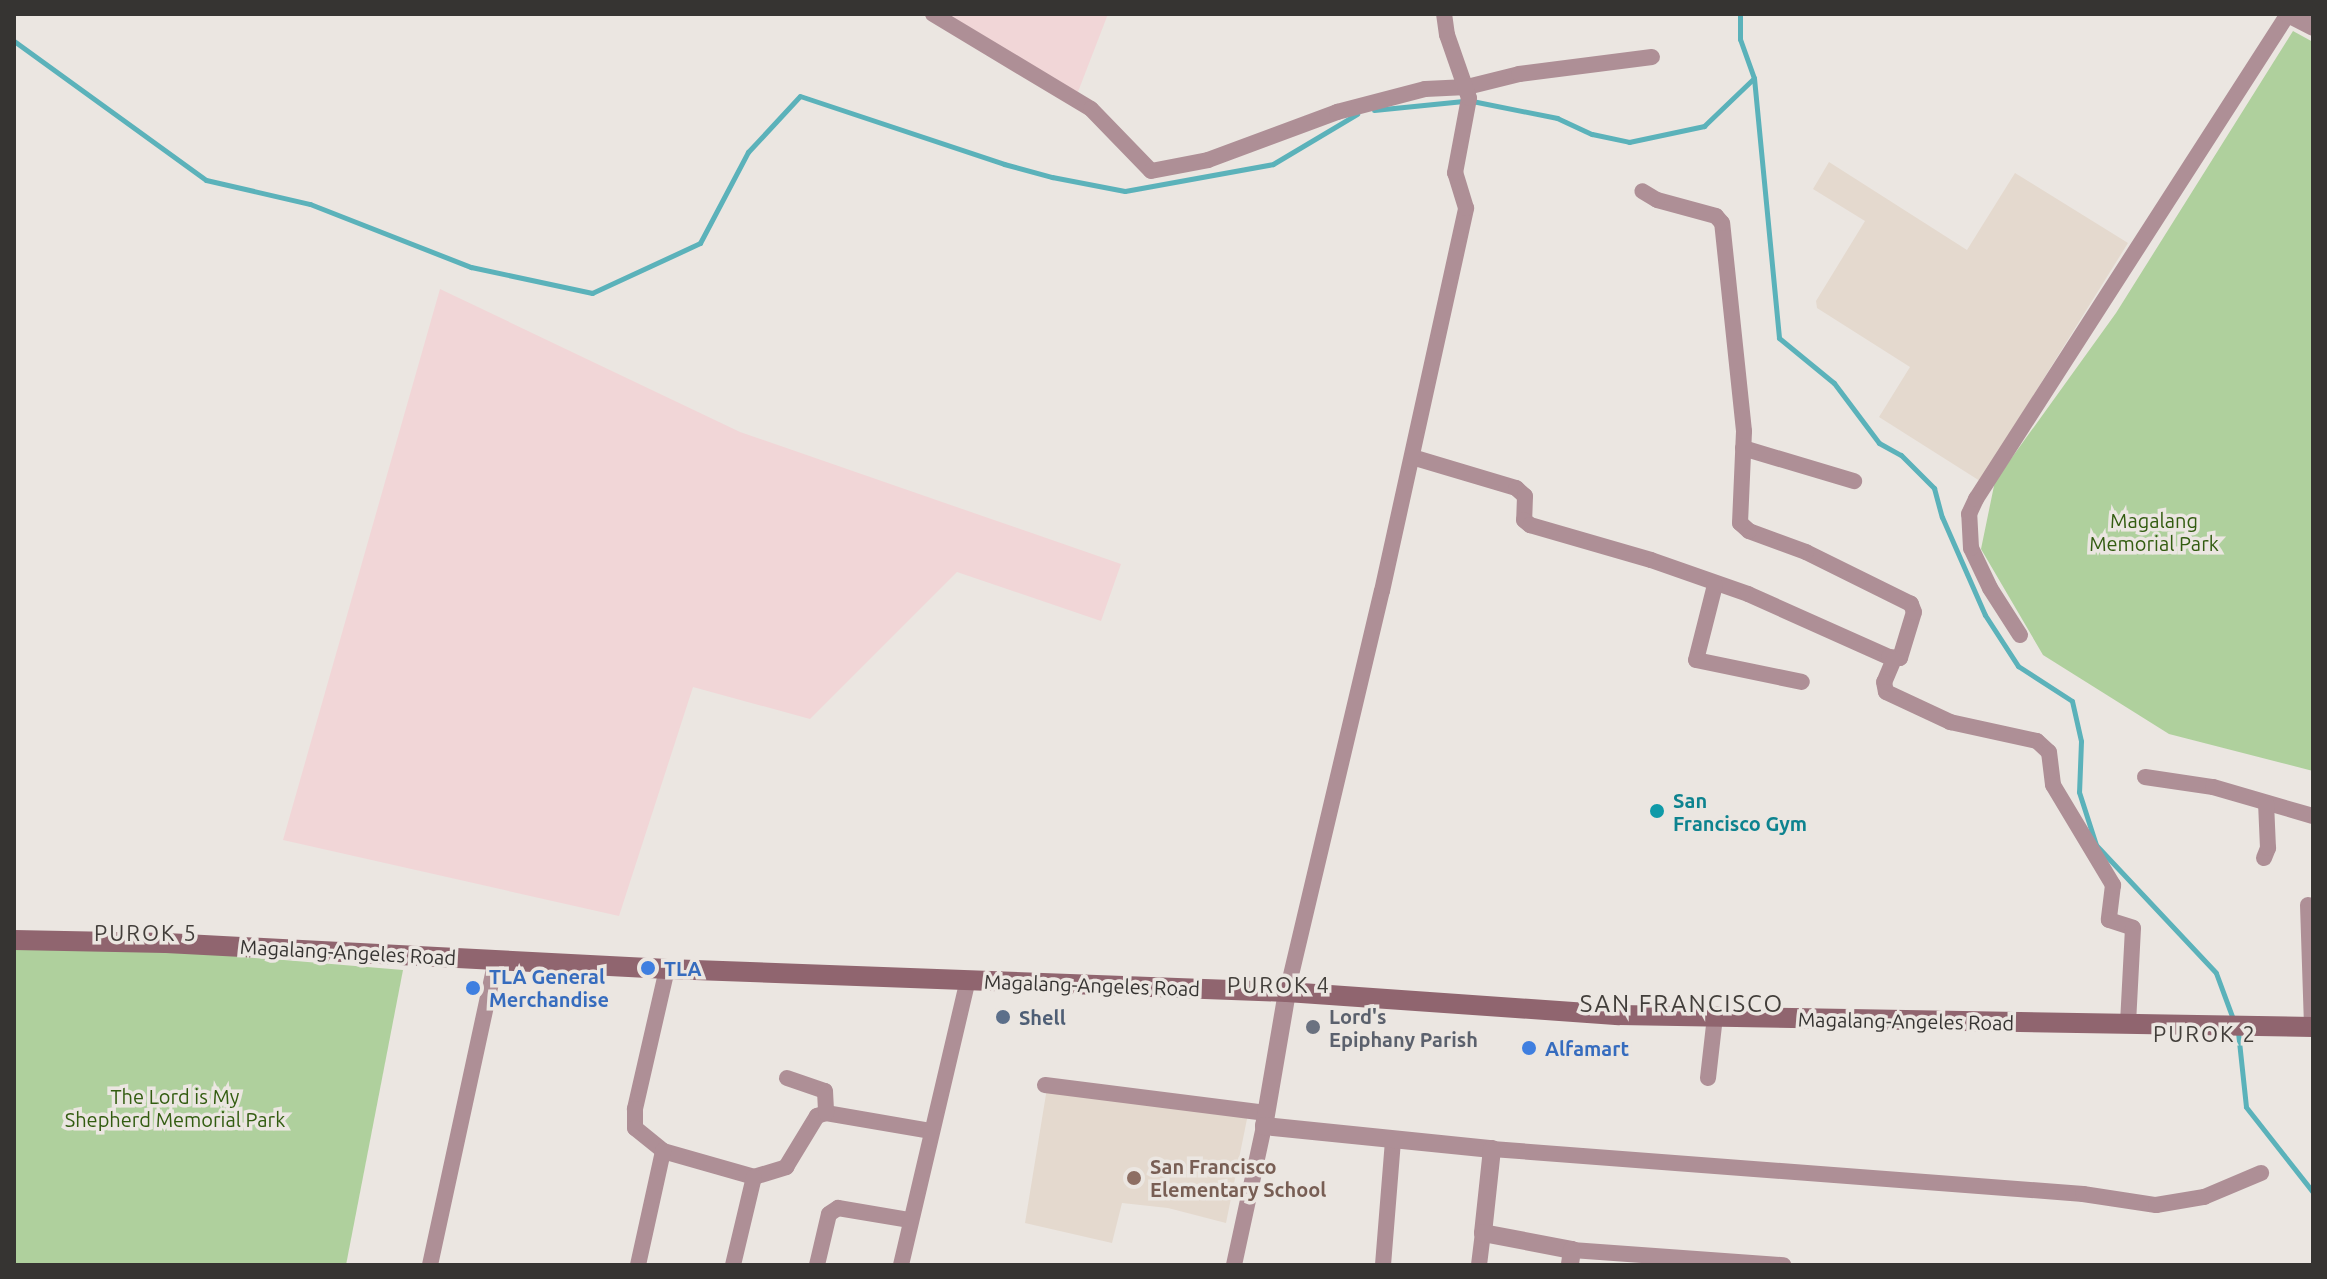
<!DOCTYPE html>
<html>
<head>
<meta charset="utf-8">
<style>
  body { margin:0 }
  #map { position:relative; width:2327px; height:1279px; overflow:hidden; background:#ebe6e1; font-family:Ubuntu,sans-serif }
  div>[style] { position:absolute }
  .industrial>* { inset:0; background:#f1d6d7 }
  .built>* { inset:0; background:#e4d9ce }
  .green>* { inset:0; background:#afd09d }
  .stream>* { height:5px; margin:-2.5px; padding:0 2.5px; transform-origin:2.5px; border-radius:2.5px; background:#5bb2ba }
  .minor>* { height:16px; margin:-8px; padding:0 8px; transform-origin:8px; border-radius:8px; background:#ae8f96 }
  .tertiary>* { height:18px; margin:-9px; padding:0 9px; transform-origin:9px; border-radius:9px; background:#ae8f96 }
  .secondary>* { height:20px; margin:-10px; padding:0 10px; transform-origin:10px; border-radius:10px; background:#90656f }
  .dots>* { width:22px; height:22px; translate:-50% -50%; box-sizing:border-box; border:4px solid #ebe6e1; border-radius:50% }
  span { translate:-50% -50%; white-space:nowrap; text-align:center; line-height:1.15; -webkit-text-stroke:7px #ebe6e1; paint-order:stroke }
  .park-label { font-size:20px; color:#325c10 }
  .culture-label { font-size:20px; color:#0d838f; font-weight:700 }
  .left { translate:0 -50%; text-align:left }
  .street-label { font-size:20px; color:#363432 }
  .shop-label { font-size:20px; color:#366cbe; font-weight:700 }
  .worship-label { font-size:20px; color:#5b616d; font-weight:700 }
  .service-label { font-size:20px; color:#4e5e75; font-weight:700 }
  .education-label { font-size:20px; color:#785e54; font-weight:700 }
  .neighbourhood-label { font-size:22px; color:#423e3a; letter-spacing:2px }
  .quarter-label { font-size:24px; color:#423e3a; letter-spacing:2px }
  .frame { position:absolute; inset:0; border:16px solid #363432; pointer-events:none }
</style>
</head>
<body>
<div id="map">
  <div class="industrial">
    <div style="clip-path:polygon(932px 14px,1108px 14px,1076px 97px)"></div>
    <div style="clip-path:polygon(440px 289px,740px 432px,1121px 564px,1101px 621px,957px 572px,810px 719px,693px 687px,619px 916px,283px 840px)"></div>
  </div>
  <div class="built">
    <div style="clip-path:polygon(1829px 162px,1967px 250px,2015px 173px,2128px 243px,1980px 481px,1879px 417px,1910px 367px,1817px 308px,1816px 301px,1865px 221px,1813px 189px)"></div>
    <div style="clip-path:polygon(1047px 1088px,1248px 1114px,1226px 1223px,1168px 1208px,1122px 1203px,1112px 1243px,1025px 1223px)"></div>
  </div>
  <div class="green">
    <div style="clip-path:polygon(2293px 31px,2313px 42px,2313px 771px,2169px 734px,2043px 655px,1981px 549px,1995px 481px,2116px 313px)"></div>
    <div style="clip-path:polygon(14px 944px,116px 946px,403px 970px,346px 1265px,14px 1265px)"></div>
  </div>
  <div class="stream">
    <div style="left:1740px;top:14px;width:25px;rotate:90deg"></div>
    <div style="left:1740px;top:39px;width:41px;rotate:70.3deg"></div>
    <div style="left:1754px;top:78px;width:261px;rotate:84.5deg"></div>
    <div style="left:1779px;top:338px;width:71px;rotate:39.3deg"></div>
    <div style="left:1834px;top:383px;width:75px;rotate:53.1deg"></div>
    <div style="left:1879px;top:443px;width:25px;rotate:29deg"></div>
    <div style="left:1901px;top:455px;width:47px;rotate:45deg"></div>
    <div style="left:1934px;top:488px;width:30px;rotate:75deg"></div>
    <div style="left:1942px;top:517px;width:107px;rotate:66.3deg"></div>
    <div style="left:1985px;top:615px;width:61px;rotate:57.1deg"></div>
    <div style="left:2018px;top:666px;width:64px;rotate:32.9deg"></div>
    <div style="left:2072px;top:701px;width:41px;rotate:77.3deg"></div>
    <div style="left:2081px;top:741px;width:51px;rotate:92.2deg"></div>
    <div style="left:2079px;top:792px;width:56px;rotate:72.2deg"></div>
    <div style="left:2096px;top:845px;width:175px;rotate:46.8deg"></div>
    <div style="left:2216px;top:973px;width:49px;rotate:69.7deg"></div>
    <div style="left:14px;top:41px;width:237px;rotate:35.9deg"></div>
    <div style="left:206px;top:180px;width:107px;rotate:13deg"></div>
    <div style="left:310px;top:204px;width:173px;rotate:21.4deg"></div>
    <div style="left:471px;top:267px;width:124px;rotate:12.1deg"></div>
    <div style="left:592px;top:293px;width:119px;rotate:-24.8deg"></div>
    <div style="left:700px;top:243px;width:103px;rotate:-62.2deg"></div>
    <div style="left:748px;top:152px;width:76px;rotate:-47.1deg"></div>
    <div style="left:800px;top:96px;width:215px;rotate:18.4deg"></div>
    <div style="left:1004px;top:164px;width:50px;rotate:15.2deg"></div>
    <div style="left:1052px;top:177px;width:74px;rotate:10.9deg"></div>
    <div style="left:1125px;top:191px;width:150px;rotate:-10.3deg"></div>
    <div style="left:1273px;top:164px;width:98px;rotate:-30.8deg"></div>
    <div style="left:1472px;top:101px;width:87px;rotate:11.3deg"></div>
    <div style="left:1557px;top:118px;width:38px;rotate:25deg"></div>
    <div style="left:1592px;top:134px;width:38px;rotate:12deg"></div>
    <div style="left:1629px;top:142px;width:77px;rotate:-12deg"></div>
    <div style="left:1704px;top:126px;width:69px;rotate:-43.8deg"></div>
    <div style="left:1374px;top:110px;width:90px;rotate:-5.7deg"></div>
    <div style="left:2238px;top:1032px;width:75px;rotate:83.9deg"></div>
    <div style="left:2246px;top:1107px;width:108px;rotate:51.8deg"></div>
  </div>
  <div class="minor">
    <div style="left:933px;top:14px;width:184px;rotate:31deg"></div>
    <div style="left:1091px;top:109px;width:86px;rotate:45.9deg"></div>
    <div style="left:1151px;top:171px;width:58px;rotate:-10.9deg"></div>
    <div style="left:1208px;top:160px;width:138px;rotate:-20.4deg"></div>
    <div style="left:1337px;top:112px;width:91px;rotate:-14.6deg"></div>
    <div style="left:1425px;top:89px;width:42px;rotate:-2.7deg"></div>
    <div style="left:1467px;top:87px;width:54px;rotate:-14deg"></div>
    <div style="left:1519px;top:74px;width:134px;rotate:-7.3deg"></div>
    <div style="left:1743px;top:448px;width:116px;rotate:16.6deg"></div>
    <div style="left:1412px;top:457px;width:109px;rotate:16.6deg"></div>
    <div style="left:1516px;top:488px;width:12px;rotate:42deg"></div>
    <div style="left:1525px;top:496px;width:24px;rotate:92deg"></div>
    <div style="left:1524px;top:520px;width:8px;rotate:40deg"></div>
    <div style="left:1530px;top:525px;width:126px;rotate:16.1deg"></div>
    <div style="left:1651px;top:560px;width:103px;rotate:19.3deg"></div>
    <div style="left:1748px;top:594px;width:154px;rotate:24.1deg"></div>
    <div style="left:1889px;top:657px;width:11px;rotate:5deg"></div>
    <div style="left:1900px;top:658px;width:48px;rotate:-73.1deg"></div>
    <div style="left:1914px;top:612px;width:9px;rotate:-111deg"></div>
    <div style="left:1911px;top:604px;width:117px;rotate:-153.7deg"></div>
    <div style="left:1806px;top:552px;width:61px;rotate:-159.8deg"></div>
    <div style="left:1749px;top:531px;width:12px;rotate:-138deg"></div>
    <div style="left:1740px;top:523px;width:92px;rotate:-87.5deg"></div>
    <div style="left:1744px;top:431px;width:209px;rotate:-96deg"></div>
    <div style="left:1722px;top:223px;width:9px;rotate:-131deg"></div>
    <div style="left:1716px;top:216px;width:61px;rotate:-164.8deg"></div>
    <div style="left:1657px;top:200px;width:17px;rotate:-149deg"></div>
    <div style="left:1715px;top:585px;width:77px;rotate:104.2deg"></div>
    <div style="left:1696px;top:660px;width:108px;rotate:11.7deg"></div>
    <div style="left:2020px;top:635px;width:56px;rotate:-122.6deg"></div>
    <div style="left:1990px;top:588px;width:44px;rotate:-115.4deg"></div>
    <div style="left:1971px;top:548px;width:34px;rotate:-93deg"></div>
    <div style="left:1969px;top:514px;width:17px;rotate:-65deg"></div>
    <div style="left:1976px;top:499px;width:577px;rotate:-57.25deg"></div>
    <div style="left:1894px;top:659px;width:25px;rotate:113deg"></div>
    <div style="left:1884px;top:682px;width:10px;rotate:79deg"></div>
    <div style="left:1886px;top:692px;width:71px;rotate:25.1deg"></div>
    <div style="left:1950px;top:722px;width:89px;rotate:12.3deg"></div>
    <div style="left:2037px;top:741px;width:16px;rotate:43deg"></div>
    <div style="left:2049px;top:752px;width:33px;rotate:83deg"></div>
    <div style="left:2053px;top:785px;width:117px;rotate:59deg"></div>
    <div style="left:2113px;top:885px;width:35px;rotate:97deg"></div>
    <div style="left:2109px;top:920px;width:25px;rotate:18deg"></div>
    <div style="left:2133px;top:928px;width:97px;rotate:93deg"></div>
    <div style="left:2145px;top:777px;width:69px;rotate:8.4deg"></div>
    <div style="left:2213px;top:787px;width:104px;rotate:16.2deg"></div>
    <div style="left:2264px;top:858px;width:11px;rotate:-68deg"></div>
    <div style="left:2268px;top:848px;width:45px;rotate:-92.5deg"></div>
    <div style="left:2308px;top:905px;width:122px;rotate:88.1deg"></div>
    <div style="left:667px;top:969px;width:144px;rotate:102.9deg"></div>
    <div style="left:635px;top:1109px;width:19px;rotate:90deg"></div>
    <div style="left:635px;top:1128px;width:36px;rotate:39deg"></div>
    <div style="left:663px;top:1151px;width:95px;rotate:15.9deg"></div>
    <div style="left:754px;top:1177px;width:34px;rotate:-17deg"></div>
    <div style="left:786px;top:1167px;width:60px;rotate:-58.7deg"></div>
    <div style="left:817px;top:1116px;width:9px;rotate:-18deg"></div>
    <div style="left:826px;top:1113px;width:107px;rotate:9.7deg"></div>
    <div style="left:1287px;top:992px;width:412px;rotate:-76.7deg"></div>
    <div style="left:1382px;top:591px;width:392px;rotate:-77.6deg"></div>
    <div style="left:1466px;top:208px;width:37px;rotate:-107deg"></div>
    <div style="left:1455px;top:173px;width:76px;rotate:-79.4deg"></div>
    <div style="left:1469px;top:98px;width:67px;rotate:-109.2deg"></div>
    <div style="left:1447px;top:35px;width:21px;rotate:-98deg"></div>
    <div style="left:787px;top:1078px;width:40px;rotate:18.9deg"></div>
    <div style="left:825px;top:1091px;width:22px;rotate:87deg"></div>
    <div style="left:1708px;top:1078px;width:61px;rotate:-83.5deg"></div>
    <div style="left:1045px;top:1085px;width:223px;rotate:7.2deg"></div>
    <div style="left:1492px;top:1149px;width:593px;rotate:4.35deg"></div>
    <div style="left:2083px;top:1194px;width:74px;rotate:8.6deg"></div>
    <div style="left:2156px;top:1205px;width:49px;rotate:-9.5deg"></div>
    <div style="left:2204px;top:1197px;width:62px;rotate:-22.8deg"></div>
    <div style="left:1572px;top:1250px;width:212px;rotate:4.1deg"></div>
    <div style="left:430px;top:1265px;width:313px;rotate:-77.8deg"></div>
    <div style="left:638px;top:1265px;width:117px;rotate:-77.6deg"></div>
    <div style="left:733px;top:1265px;width:90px;rotate:-76.6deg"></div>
    <div style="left:817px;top:1265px;width:52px;rotate:-76.8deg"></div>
    <div style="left:829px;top:1214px;width:11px;rotate:-34deg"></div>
    <div style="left:838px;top:1208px;width:73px;rotate:9.5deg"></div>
    <div style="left:901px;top:1265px;width:293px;rotate:-76.8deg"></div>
    <div style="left:1234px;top:1265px;width:142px;rotate:-77.8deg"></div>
    <div style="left:1383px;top:1265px;width:125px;rotate:-85.4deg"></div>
    <div style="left:1479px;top:1265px;width:32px;rotate:-83deg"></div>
  </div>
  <div class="tertiary">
    <div style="left:2288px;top:14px;width:28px;rotate:27deg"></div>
    <div style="left:1287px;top:992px;width:136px;rotate:99.7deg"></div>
    <div style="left:1264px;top:1126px;width:229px;rotate:5.8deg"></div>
    <div style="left:1492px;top:1149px;width:84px;rotate:96.1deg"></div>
    <div style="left:1483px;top:1233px;width:91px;rotate:10.8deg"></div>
    <div style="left:1572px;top:1250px;width:15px;rotate:98deg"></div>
  </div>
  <div class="secondary">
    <div style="left:14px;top:940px;width:152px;rotate:1.1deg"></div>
    <div style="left:166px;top:943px;width:502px;rotate:2.97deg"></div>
    <div style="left:667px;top:969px;width:620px;rotate:2.12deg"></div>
    <div style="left:1287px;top:992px;width:333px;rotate:4deg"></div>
    <div style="left:1619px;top:1015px;width:694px;rotate:0.99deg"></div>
  </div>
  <div class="dots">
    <div style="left:1657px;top:811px;background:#0f9aa8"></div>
    <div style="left:648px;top:968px;background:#3f7fe0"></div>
    <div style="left:473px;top:988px;background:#3f7fe0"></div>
    <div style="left:1003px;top:1017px;background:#5c6f8a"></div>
    <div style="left:1313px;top:1027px;background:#6b7280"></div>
    <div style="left:1529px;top:1048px;background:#3f7fe0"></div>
    <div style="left:1134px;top:1178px;background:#8d6e63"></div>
  </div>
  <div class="park-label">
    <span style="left:2154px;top:532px">Magalang<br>Memorial Park</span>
    <span style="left:175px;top:1108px">The Lord is My<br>Shepherd Memorial Park</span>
  </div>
  <div class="culture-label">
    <span class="left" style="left:1673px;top:812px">San<br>Francisco Gym</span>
  </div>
  <div class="street-label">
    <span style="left:348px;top:952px;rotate:3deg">Magalang-Angeles Road</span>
    <span style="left:1092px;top:985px;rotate:2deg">Magalang-Angeles Road</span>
    <span style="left:1906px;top:1021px;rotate:1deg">Magalang-Angeles Road</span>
  </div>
  <div class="shop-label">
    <span class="left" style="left:664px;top:968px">TLA</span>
    <span class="left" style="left:489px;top:988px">TLA General<br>Merchandise</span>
    <span class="left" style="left:1545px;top:1048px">Alfamart</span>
  </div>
  <div class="worship-label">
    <span class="left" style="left:1329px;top:1028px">Lord's<br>Epiphany Parish</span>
  </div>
  <div class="service-label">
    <span class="left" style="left:1019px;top:1017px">Shell</span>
  </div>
  <div class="education-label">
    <span class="left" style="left:1150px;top:1178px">San Francisco<br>Elementary School</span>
  </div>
  <div class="neighbourhood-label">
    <span style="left:146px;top:933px">PUROK 5</span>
    <span style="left:1279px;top:985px">PUROK 4</span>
    <span style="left:2205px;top:1034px">PUROK 2</span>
  </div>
  <div class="quarter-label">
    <span style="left:1682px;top:1004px">SAN FRANCISCO</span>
  </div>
  <div class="frame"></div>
</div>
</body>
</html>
